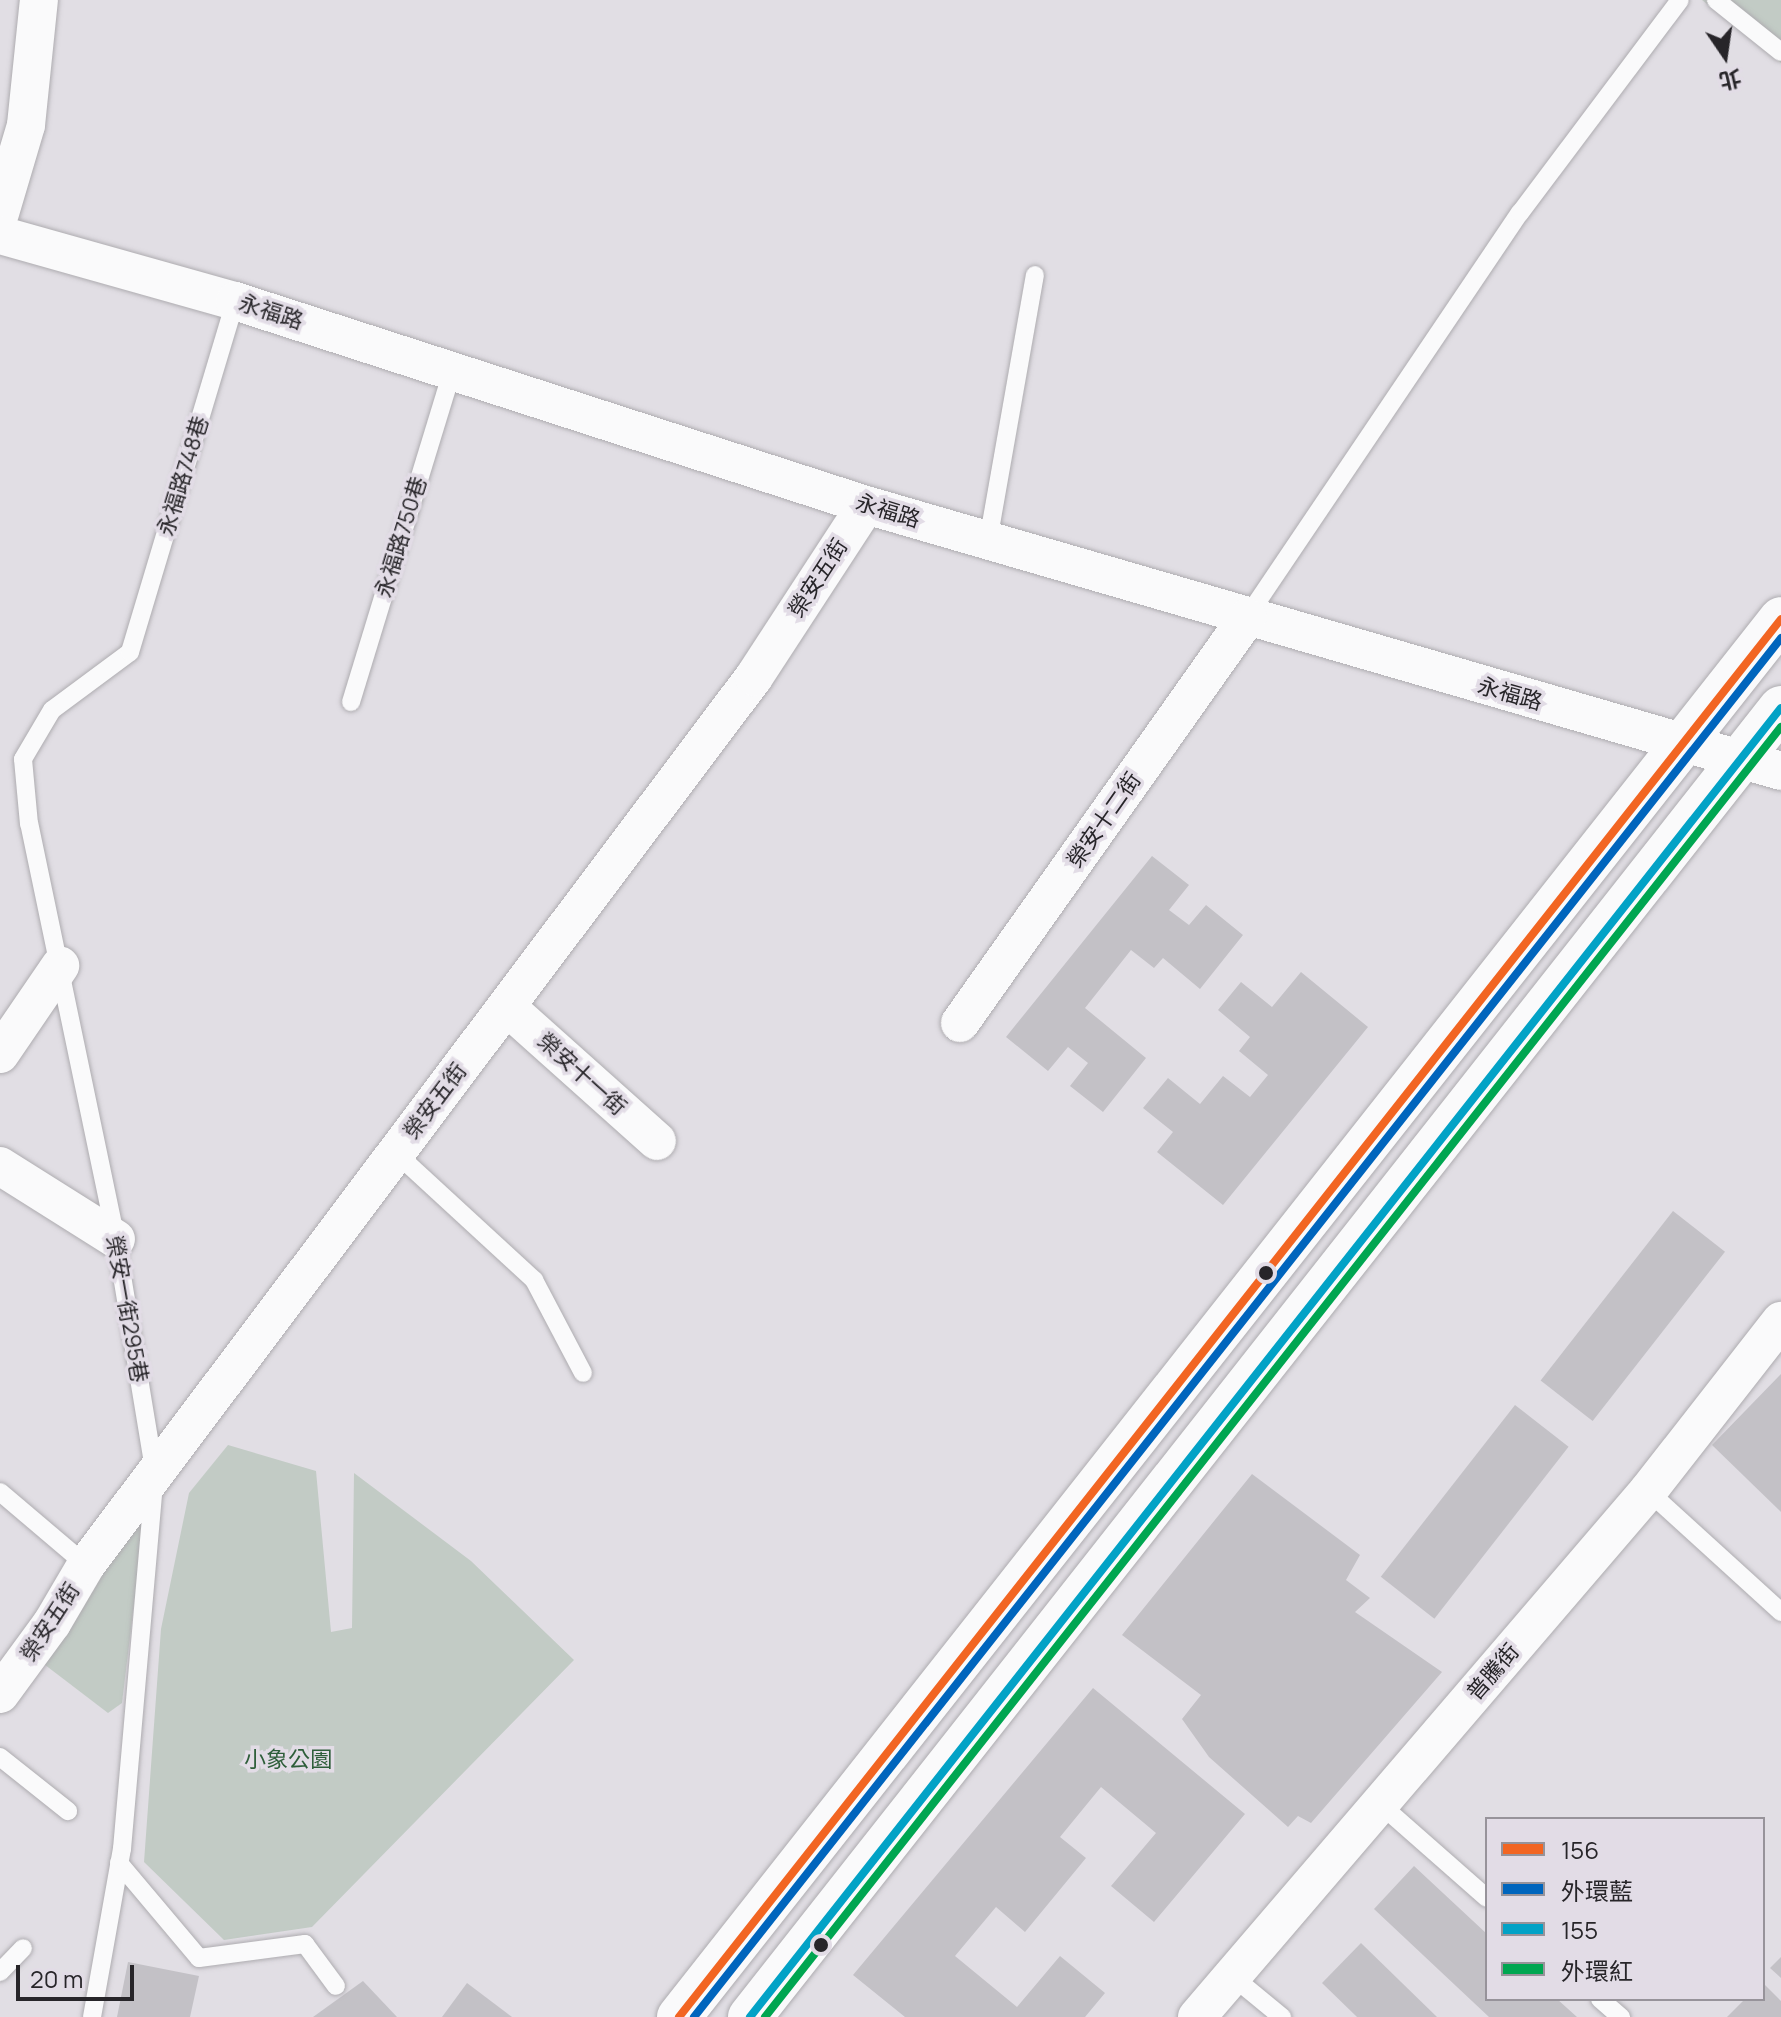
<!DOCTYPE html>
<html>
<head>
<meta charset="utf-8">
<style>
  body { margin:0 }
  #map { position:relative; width:1781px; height:2017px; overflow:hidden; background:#e1dee4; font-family:Manrope,"Noto Sans TC",sans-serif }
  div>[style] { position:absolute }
  .green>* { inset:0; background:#c2cbc5 }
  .building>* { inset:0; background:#c3c1c6; transform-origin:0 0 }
  .roads { filter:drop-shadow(0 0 2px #aeacb0) drop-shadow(0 0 2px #aeacb0) }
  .service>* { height:18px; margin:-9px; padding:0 9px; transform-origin:9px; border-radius:9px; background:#fafafb }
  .minor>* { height:38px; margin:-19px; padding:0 19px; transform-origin:19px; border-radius:19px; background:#fafafb }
  .tertiary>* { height:44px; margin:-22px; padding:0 22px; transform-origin:22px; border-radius:22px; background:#fafafb }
  .bus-1>* { height:8px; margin:-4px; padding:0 4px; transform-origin:4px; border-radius:4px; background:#f26522 }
  .bus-2>* { height:8px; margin:-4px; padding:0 4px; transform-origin:4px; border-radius:4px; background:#0065bd }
  .bus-3>* { height:8px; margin:-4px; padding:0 4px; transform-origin:4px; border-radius:4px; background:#02a2c6 }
  .bus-4>* { height:8px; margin:-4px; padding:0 4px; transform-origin:4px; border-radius:4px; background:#00a651 }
  .dots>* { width:22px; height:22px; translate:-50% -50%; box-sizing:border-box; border:4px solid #e2dce6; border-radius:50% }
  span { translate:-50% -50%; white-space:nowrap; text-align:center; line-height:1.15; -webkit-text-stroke:7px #e2dce6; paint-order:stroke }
  .street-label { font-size:22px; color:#272529 }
  .park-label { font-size:22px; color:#2e5e3a }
  .legend { position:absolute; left:1485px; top:1817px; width:280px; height:184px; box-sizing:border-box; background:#e2dce6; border:2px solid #97939a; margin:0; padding:10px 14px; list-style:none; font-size:24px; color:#272529 }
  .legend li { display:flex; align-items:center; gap:16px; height:40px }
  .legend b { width:40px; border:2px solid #97939a }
  .north { position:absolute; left:1685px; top:16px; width:80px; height:80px; -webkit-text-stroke:6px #e2dce6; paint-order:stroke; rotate:167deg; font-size:22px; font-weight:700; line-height:32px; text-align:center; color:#272529 }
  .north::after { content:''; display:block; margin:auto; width:28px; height:36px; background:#272529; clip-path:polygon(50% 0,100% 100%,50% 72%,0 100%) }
  .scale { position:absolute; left:16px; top:1965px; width:118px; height:36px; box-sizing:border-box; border:4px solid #272529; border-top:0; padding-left:10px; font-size:24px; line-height:28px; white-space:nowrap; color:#272529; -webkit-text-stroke:6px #e2dce6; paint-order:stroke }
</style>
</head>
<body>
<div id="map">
  <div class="green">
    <div style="clip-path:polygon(1702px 0,1781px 0,1781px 63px)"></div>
    <div style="clip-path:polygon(228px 1445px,316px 1471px,331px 1632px,352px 1628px,354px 1473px,471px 1561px,574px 1660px,312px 1927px,224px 1940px,144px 1862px,161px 1629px,189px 1493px)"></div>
    <div style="clip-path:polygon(147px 1496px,122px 1703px,108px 1713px,36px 1658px)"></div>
  </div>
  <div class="building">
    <div style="clip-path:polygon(1152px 856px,1189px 885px,1169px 910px,1189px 925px,1206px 905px,1243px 935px,1200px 989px,1163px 958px,1154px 968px,1131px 950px,1085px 1008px,1146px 1058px,1103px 1112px,1070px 1086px,1088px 1063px,1068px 1047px,1048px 1071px,1006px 1037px)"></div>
    <div style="clip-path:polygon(1301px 972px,1368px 1027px,1223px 1205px,1157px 1152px,1173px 1132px,1143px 1108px,1168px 1078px,1200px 1104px,1223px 1076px,1250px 1097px,1268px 1075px,1239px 1051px,1250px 1037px,1218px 1010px,1241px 982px,1272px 1007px)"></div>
    <div style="left:1673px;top:1211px;width:66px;height:215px;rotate:38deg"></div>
    <div style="clip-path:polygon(1781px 1374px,1781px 1512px,1712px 1445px)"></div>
    <div style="left:1515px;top:1405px;width:68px;height:218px;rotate:38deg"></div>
    <div style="clip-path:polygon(1252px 1474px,1360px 1555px,1346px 1580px,1370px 1598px,1355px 1612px,1442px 1672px,1311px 1823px,1298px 1816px,1288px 1827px,1209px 1757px,1182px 1719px,1201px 1695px,1122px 1635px)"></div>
    <div style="clip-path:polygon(1093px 1688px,1245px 1814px,1154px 1922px,1111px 1886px,1156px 1833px,1101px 1787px,1060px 1837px,1086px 1858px,1025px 1932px,996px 1907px,955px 1956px,1017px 2007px,1060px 1956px,1105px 1993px,1085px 2017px,905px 2017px,853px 1975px)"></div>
    <div style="clip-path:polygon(1414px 1866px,1487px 1934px,1487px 1999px,1557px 1999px,1577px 2017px,1489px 2017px,1374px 1909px)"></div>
    <div style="clip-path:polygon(1361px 1943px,1437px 2017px,1357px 2017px,1322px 1983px)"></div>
    <div style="clip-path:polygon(1781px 1957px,1781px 1978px,1770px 1968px)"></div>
    <div style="clip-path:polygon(128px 1962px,199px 1976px,190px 2017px,117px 2017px)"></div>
    <div style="clip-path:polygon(363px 1981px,397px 2017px,313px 2017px)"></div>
    <div style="clip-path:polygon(467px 1983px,512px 2017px,442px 2017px)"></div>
    <div style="clip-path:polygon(1763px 1983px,1781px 2001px,1781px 2017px,1727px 2017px,1745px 1999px,1763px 1999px)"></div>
  </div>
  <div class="roads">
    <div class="service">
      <div style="left:1716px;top:0;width:83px;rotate:38.7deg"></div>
      <div style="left:988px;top:541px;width:270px;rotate:-80deg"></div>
      <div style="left:1247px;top:617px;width:488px;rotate:-56deg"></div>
      <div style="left:1520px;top:213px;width:266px;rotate:-53.1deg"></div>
      <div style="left:351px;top:702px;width:346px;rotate:-73deg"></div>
      <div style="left:396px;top:1153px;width:188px;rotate:42.6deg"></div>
      <div style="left:534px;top:1280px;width:105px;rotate:62.2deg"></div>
      <div style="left:1648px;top:1491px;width:180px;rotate:42.3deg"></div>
      <div style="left:0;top:1492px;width:113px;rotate:40.3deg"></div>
      <div style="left:0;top:1757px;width:87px;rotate:38.5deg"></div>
      <div style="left:1380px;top:1804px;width:142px;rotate:41.3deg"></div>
      <div style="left:119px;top:1863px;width:124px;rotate:49.9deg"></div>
      <div style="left:199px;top:1958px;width:107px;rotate:-7.5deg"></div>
      <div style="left:305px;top:1944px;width:52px;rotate:53.6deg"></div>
      <div style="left:0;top:1972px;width:33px;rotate:-46deg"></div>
      <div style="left:1232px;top:1976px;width:65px;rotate:39.4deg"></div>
      <div style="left:1600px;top:1999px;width:28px;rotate:41deg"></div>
      <div style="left:92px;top:2017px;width:171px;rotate:-79.9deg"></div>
      <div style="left:122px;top:1849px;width:375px;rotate:-85deg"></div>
      <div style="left:155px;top:1475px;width:239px;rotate:-99.4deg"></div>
      <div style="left:116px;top:1239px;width:424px;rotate:-101.8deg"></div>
      <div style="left:29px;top:824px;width:65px;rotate:-95.3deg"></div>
      <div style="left:23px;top:759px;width:57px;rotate:-59.4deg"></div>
      <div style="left:52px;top:710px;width:97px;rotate:-36.6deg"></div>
      <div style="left:130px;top:652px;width:366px;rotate:-73.3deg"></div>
    </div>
    <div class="minor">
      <div style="left:0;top:213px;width:92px;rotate:-73.5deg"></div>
      <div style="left:26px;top:125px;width:126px;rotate:-84.1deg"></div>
      <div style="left:0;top:235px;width:244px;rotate:15.7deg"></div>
      <div style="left:235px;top:301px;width:663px;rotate:17.92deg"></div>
      <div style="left:866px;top:505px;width:953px;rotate:16.21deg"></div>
      <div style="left:507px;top:1007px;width:201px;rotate:41.8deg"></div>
      <div style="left:960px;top:1023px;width:497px;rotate:-54.7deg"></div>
      <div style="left:0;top:1054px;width:107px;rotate:-55.7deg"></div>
      <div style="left:0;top:1166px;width:137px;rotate:32.2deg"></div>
      <div style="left:0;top:1694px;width:88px;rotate:-53.8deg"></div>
      <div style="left:52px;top:1623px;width:67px;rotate:-59.6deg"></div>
      <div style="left:86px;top:1565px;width:1111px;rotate:-53.05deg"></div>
      <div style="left:754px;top:677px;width:205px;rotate:-56.9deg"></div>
      <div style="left:1197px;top:2017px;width:693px;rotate:-49.39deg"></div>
      <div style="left:1648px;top:1491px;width:216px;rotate:-52deg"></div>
    </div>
    <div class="tertiary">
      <div style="left:679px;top:2017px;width:1780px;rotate:-51.75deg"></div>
      <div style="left:750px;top:2017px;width:1666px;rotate:-51.78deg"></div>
    </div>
  </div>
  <div class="bus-1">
    <div style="left:679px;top:2017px;width:1780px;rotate:-51.75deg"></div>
  </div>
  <div class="bus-2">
    <div style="left:694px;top:2017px;width:1756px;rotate:-51.75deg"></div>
  </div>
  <div class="bus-3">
    <div style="left:750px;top:2017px;width:1666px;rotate:-51.78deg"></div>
  </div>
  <div class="bus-4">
    <div style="left:765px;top:2017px;width:1642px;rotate:-51.78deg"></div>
  </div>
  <div class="dots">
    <div style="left:1266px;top:1273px;background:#272529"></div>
    <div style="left:821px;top:1945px;background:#272529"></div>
  </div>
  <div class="street-label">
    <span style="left:271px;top:312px;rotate:18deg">永福路</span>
    <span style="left:183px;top:476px;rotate:-73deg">永福路748巷</span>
    <span style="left:888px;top:511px;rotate:17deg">永福路</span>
    <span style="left:401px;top:537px;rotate:-73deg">永福路750巷</span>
    <span style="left:818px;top:578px;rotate:-57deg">榮安五街</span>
    <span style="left:1510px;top:694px;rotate:16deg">永福路</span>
    <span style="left:1104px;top:820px;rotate:-55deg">榮安十二街</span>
    <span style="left:582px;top:1074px;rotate:42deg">榮安十一街</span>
    <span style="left:435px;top:1101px;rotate:-53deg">榮安五街</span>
    <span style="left:127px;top:1309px;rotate:80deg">榮安一街295巷</span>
    <span style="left:50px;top:1622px;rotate:-57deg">榮安五街</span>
    <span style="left:1493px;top:1672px;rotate:-49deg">普騰街</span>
  </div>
  <div class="park-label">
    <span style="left:288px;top:1760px">小象公園</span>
  </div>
  <ul class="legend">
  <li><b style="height:10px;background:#f26522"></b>156</li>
  <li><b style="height:10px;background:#0065bd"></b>外環藍</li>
  <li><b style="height:10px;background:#02a2c6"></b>155</li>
  <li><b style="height:10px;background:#00a651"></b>外環紅</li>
  </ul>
  <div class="north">北</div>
  <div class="scale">20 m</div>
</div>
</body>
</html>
